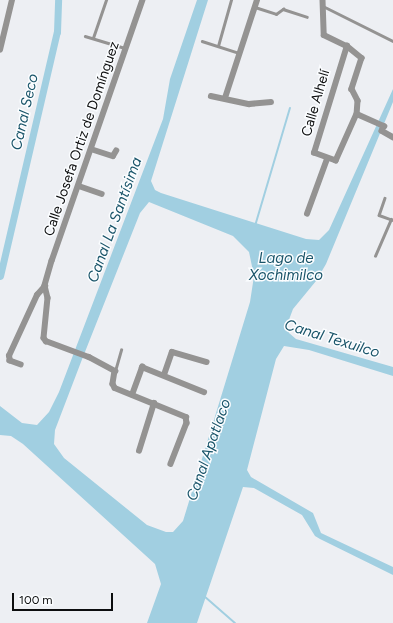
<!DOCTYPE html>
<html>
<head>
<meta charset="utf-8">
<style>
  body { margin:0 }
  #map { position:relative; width:393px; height:623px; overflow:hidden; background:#edeff3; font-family:Figtree,sans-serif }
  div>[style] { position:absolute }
  .water>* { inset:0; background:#a1cfe1 }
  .stream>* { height:2px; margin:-1px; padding:0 1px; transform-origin:1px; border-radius:1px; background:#a1cfe1 }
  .canal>* { height:7px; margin:-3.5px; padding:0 3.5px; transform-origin:3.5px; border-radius:3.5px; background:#a1cfe1 }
  .lane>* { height:2.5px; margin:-1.25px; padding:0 1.25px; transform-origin:1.25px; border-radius:1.25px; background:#949392 }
  .street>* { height:5.5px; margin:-2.75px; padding:0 2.75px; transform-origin:2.75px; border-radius:2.75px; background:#949392 }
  span { translate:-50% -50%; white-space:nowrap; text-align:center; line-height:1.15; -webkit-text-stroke:3px #fbfdff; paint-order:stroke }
  .street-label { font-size:14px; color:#0c0d0e }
  .water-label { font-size:15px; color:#195469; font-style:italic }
  .scale { position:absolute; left:12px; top:593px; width:101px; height:18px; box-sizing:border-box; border:2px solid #0c0d0e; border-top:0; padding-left:5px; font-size:12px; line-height:14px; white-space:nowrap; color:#0c0d0e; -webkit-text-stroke:3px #fbfdff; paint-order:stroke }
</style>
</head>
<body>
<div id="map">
  <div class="water">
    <div style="clip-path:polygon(evenodd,197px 0,208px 0,151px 181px,155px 190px,161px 193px,306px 239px,319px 240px,329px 230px,393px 89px,393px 102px,326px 264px,316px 281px,293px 309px,287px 325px,289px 333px,296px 339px,393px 367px,393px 376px,309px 350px,284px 346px,276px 359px,247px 470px,251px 477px,313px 513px,321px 533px,393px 567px,393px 575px,320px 539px,315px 536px,302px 515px,254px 488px,243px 487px,197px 623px,147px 623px,161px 584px,155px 564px,23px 444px,11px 436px,0 435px,0 406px,22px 423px,37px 425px,49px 412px,59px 392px,163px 119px,170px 79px,197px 0,149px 202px,233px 236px,249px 252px,254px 276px,250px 302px,183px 521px,173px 532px,166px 532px,147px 525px,64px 458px,54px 444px,55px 430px,81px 362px,140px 213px,149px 202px)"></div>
  </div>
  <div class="stream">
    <div style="left:255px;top:226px;width:123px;rotate:-73.5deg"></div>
    <div style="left:204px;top:596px;width:41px;rotate:41.1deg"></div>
  </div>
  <div class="canal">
    <div style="left:0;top:276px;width:251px;rotate:-76.9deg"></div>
    <div style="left:57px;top:32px;width:32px;rotate:-88deg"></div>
  </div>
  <div class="lane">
    <div style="left:255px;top:7px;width:22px;rotate:18deg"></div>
    <div style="left:276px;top:14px;width:9px;rotate:-36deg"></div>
    <div style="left:283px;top:9px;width:25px;rotate:18deg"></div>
    <div style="left:325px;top:7px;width:76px;rotate:26.6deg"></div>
    <div style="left:85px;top:36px;width:42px;rotate:16.7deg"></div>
    <div style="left:93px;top:38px;width:40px;rotate:-71.1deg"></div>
    <div style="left:202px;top:41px;width:39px;rotate:18deg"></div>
    <div style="left:218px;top:46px;width:48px;rotate:-74.2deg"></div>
    <div style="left:385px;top:198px;width:18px;rotate:109deg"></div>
    <div style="left:379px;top:215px;width:15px;rotate:20deg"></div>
    <div style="left:375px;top:256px;width:40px;rotate:-66.6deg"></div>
    <div style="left:115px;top:371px;width:22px;rotate:-74deg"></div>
  </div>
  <div class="street">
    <div style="left:143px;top:0;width:276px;rotate:109.2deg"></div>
    <div style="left:52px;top:261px;width:26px;rotate:106deg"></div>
    <div style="left:45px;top:286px;width:12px;rotate:76deg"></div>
    <div style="left:48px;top:298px;width:40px;rotate:95.7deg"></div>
    <div style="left:44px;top:338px;width:4px;rotate:56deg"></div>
    <div style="left:46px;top:341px;width:46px;rotate:20.4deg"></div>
    <div style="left:89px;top:357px;width:30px;rotate:28deg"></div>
    <div style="left:115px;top:371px;width:13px;rotate:99deg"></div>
    <div style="left:113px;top:384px;width:4px;rotate:63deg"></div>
    <div style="left:115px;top:388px;width:77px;rotate:22.2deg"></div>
    <div style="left:186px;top:417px;width:6px;rotate:81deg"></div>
    <div style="left:187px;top:423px;width:44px;rotate:111.3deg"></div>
    <div style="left:323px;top:0;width:35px;rotate:88deg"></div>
    <div style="left:324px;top:35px;width:25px;rotate:26deg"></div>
    <div style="left:347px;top:46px;width:19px;rotate:39deg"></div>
    <div style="left:362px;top:58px;width:33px;rotate:108deg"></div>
    <div style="left:352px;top:89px;width:13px;rotate:63deg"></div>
    <div style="left:358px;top:101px;width:13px;rotate:94deg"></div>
    <div style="left:357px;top:114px;width:51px;rotate:114.1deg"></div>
    <div style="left:336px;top:161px;width:23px;rotate:-160deg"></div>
    <div style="left:314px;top:153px;width:112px;rotate:-72.9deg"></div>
    <div style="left:0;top:50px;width:51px;rotate:-76.5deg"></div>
    <div style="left:211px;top:96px;width:39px;rotate:12deg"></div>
    <div style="left:249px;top:104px;width:22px;rotate:-5deg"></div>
    <div style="left:225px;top:98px;width:103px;rotate:-71.9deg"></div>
    <div style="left:357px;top:114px;width:30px;rotate:24deg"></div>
    <div style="left:384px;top:126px;width:5px;rotate:112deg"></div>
    <div style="left:382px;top:131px;width:13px;rotate:29deg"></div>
    <div style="left:91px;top:149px;width:23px;rotate:18deg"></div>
    <div style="left:113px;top:156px;width:6px;rotate:-59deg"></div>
    <div style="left:79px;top:186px;width:24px;rotate:19deg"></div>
    <div style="left:307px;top:214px;width:59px;rotate:-70deg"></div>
    <div style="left:21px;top:365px;width:12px;rotate:-160deg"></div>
    <div style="left:10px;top:361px;width:5px;rotate:-101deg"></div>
    <div style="left:9px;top:356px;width:67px;rotate:-65.3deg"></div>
    <div style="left:37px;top:295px;width:12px;rotate:-48deg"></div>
    <div style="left:164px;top:375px;width:24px;rotate:-71deg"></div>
    <div style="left:172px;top:352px;width:36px;rotate:16deg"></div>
    <div style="left:132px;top:395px;width:30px;rotate:-70deg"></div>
    <div style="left:142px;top:367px;width:67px;rotate:22deg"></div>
    <div style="left:139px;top:451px;width:50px;rotate:-72.6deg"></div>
  </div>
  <div class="street-label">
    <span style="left:316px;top:103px;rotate:-74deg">Calle Alhelí</span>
    <span style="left:82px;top:139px;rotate:-71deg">Calle Josefa Ortiz de Domínguez</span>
  </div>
  <div class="water-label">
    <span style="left:25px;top:112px;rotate:-77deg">Canal Seco</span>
    <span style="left:115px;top:220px;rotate:-70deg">Canal La Santísima</span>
    <span style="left:286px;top:267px">Lago de<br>Xochimilco</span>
    <span style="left:332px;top:339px;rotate:17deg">Canal Texuilco</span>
    <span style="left:209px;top:450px;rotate:-71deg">Canal Apatlaco</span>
  </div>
  <div class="scale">100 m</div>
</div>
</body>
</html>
